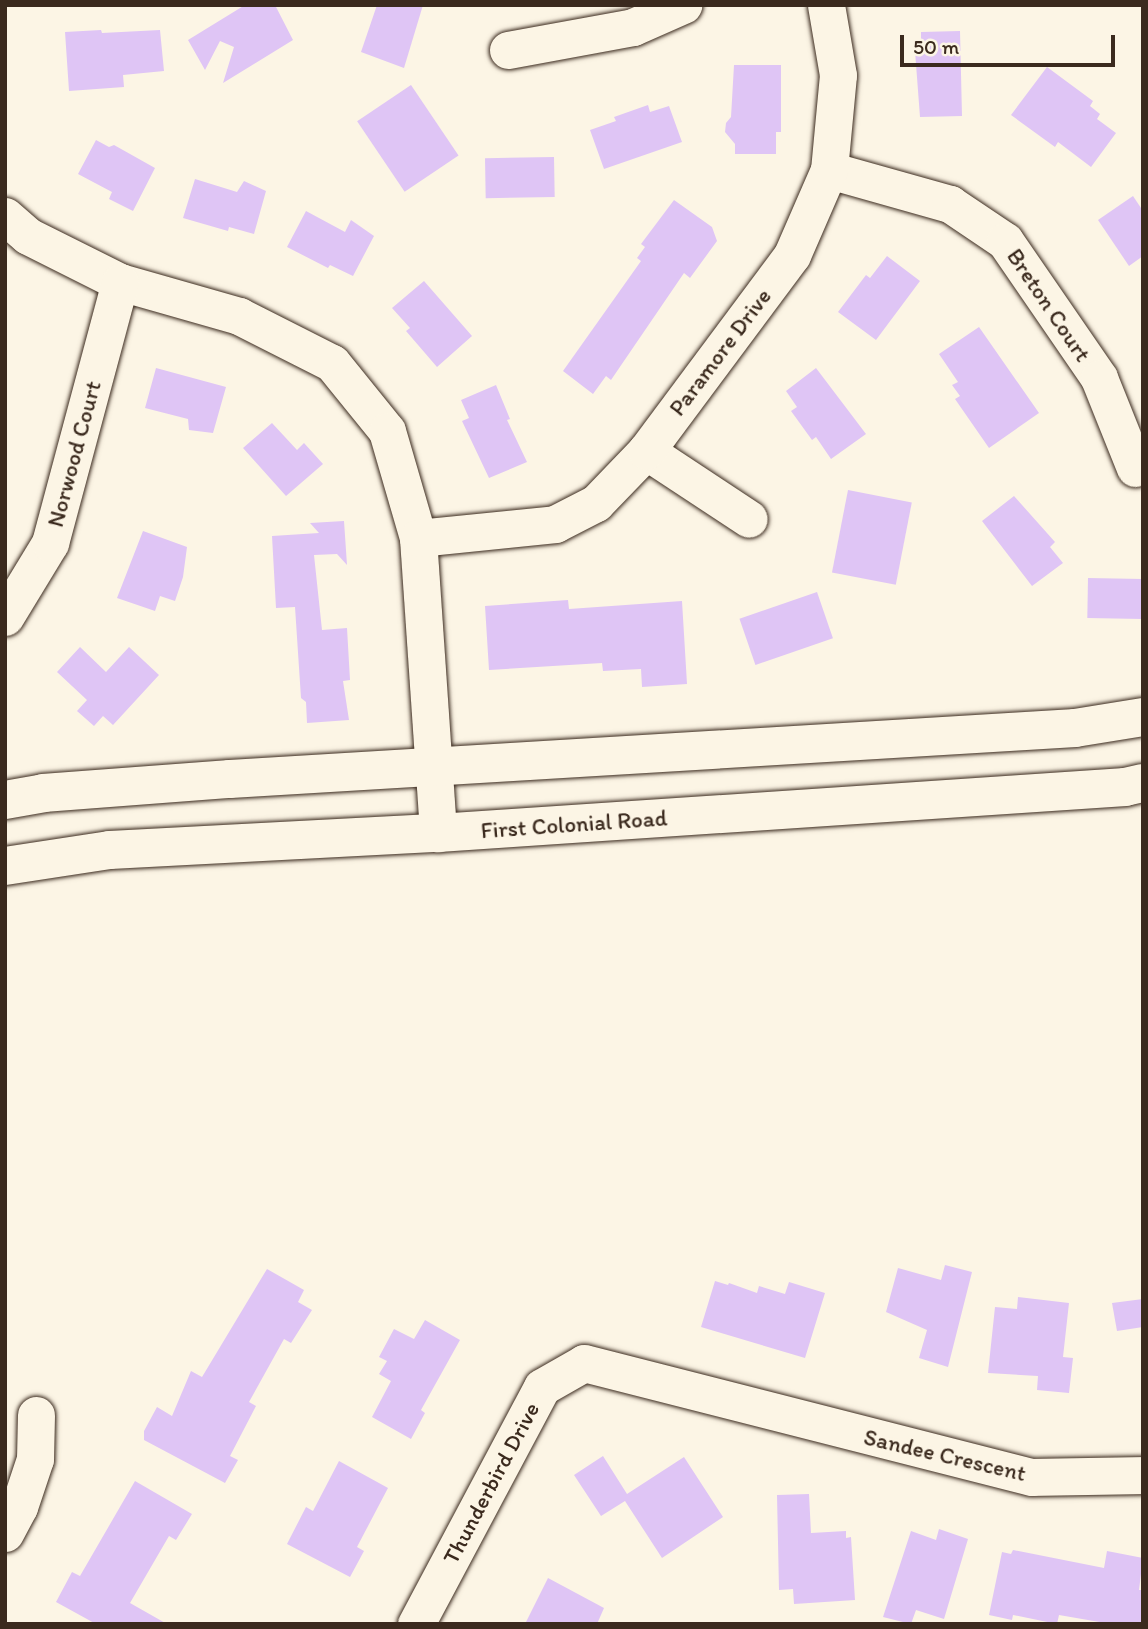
<!DOCTYPE html>
<html>
<head>
<meta charset="utf-8">
<style>
  body { margin:0 }
  #map { position:relative; width:1148px; height:1629px; overflow:hidden; background:#fcf5e5; font-family:Itim,sans-serif }
  div>[style] { position:absolute }
  .building>* { inset:0; background:#dfc5f5; transform-origin:0 0 }
  .roads { filter:drop-shadow(0 0 2px #3b2a1e) drop-shadow(0 0 2px #3b2a1e) }
  .minor>* { height:37px; margin:-18.5px; padding:0 18.5px; transform-origin:18.5px; border-radius:18.5px; background:#fcf5e5 }
  .major>* { height:38px; margin:-19px; padding:0 19px; transform-origin:19px; border-radius:19px; background:#fcf5e5 }
  span { translate:-50% -50%; white-space:nowrap; text-align:center; line-height:1.15; -webkit-text-stroke:5px #fcf5e5; paint-order:stroke }
  .street-label { font-size:23px; color:#3b2a1e }
  .frame { position:absolute; inset:0; border:7px solid #3b2a1e; pointer-events:none }
  .scale { position:absolute; left:900px; top:35px; width:215px; height:32px; box-sizing:border-box; border:4px solid #3b2a1e; border-top:0; padding-left:9px; font-size:21px; line-height:24px; white-space:nowrap; color:#3b2a1e; -webkit-text-stroke:5px #fcf5e5; paint-order:stroke }
</style>
</head>
<body>
<div id="map">
  <div class="building">
    <div style="clip-path:polygon(245px 5px,275px 5px,293px 40px,223px 83px,234px 47px,220px 41px,205px 70px,188px 40px)"></div>
    <div style="clip-path:polygon(377px 5px,423px 5px,404px 68px,361px 52px)"></div>
    <div style="clip-path:polygon(101px 30px,102px 33px,160px 30px,164px 71px,123px 75px,124px 87px,69px 91px,65px 32px)"></div>
    <div style="clip-path:polygon(960px 31px,962px 116px,920px 117px,915px 51px,921px 51px,921px 32px)"></div>
    <div style="clip-path:polygon(734px 65px,781px 65px,781px 132px,776px 132px,776px 154px,735px 154px,735px 144px,725px 132px,726px 123px,731px 117px)"></div>
    <div style="clip-path:polygon(1047px 67px,1093px 101px,1090px 106px,1100px 114px,1097px 119px,1116px 133px,1091px 167px,1058px 142px,1055px 147px,1011px 115px)"></div>
    <div style="left:411px;top:85px;width:85px;height:65px;rotate:56deg"></div>
    <div style="clip-path:polygon(648px 105px,650px 112px,669px 106px,682px 142px,604px 169px,590px 130px,616px 121px,614px 117px)"></div>
    <div style="clip-path:polygon(96px 140px,109px 147px,114px 145px,155px 168px,133px 211px,109px 199px,112px 192px,78px 174px)"></div>
    <div style="left:554px;top:157px;width:40px;height:69px;rotate:89deg"></div>
    <div style="clip-path:polygon(195px 179px,237px 192px,244px 181px,266px 191px,254px 234px,229px 227px,228px 231px,183px 218px)"></div>
    <div style="clip-path:polygon(1133px 196px,1143px 211px,1143px 256px,1129px 266px,1098px 220px)"></div>
    <div style="clip-path:polygon(674px 200px,712px 227px,717px 241px,690px 278px,684px 273px,611px 380px,606px 376px,593px 394px,563px 371px,641px 261px,637px 258px,645px 247px,641px 244px)"></div>
    <div style="clip-path:polygon(306px 211px,345px 232px,351px 220px,374px 236px,353px 276px,330px 265px,328px 268px,287px 247px)"></div>
    <div style="clip-path:polygon(887px 256px,920px 281px,876px 340px,838px 312px,866px 275px,870px 278px)"></div>
    <div style="clip-path:polygon(424px 281px,472px 336px,437px 367px,406px 331px,410px 328px,392px 308px)"></div>
    <div style="clip-path:polygon(979px 327px,1039px 413px,989px 448px,955px 399px,960px 396px,952px 385px,958px 382px,939px 354px)"></div>
    <div style="clip-path:polygon(156px 368px,226px 387px,213px 433px,189px 430px,188px 419px,145px 408px)"></div>
    <div style="clip-path:polygon(816px 368px,866px 434px,831px 459px,816px 437px,812px 440px,791px 411px,797px 407px,786px 391px)"></div>
    <div style="clip-path:polygon(496px 385px,510px 419px,507px 420px,527px 462px,489px 478px,462px 421px,469px 418px,461px 400px)"></div>
    <div style="clip-path:polygon(272px 423px,297px 450px,304px 443px,323px 464px,286px 496px,243px 448px)"></div>
    <div style="left:848px;top:490px;width:65px;height:84px;rotate:11deg"></div>
    <div style="clip-path:polygon(1014px 496px,1055px 542px,1050px 547px,1063px 563px,1032px 586px,982px 521px)"></div>
    <div style="clip-path:polygon(344px 521px,347px 565px,337px 554px,314px 555px,322px 630px,347px 628px,350px 680px,343px 681px,349px 720px,307px 723px,306px 702px,301px 698px,295px 607px,276px 608px,272px 536px,319px 533px,310px 523px)"></div>
    <div style="clip-path:polygon(143px 531px,187px 547px,183px 577px,175px 601px,160px 596px,155px 611px,117px 598px)"></div>
    <div style="left:1088px;top:578px;width:55px;height:40px;rotate:1deg"></div>
    <div style="left:817px;top:592px;width:49px;height:82px;rotate:71deg"></div>
    <div style="clip-path:polygon(568px 600px,569px 609px,682px 601px,687px 684px,642px 687px,641px 669px,603px 671px,602px 663px,489px 670px,485px 606px)"></div>
    <div style="clip-path:polygon(80px 647px,106px 672px,129px 647px,159px 675px,113px 725px,103px 716px,94px 726px,77px 711px,87px 700px,57px 672px)"></div>
    <div style="clip-path:polygon(945px 1265px,972px 1272px,948px 1367px,919px 1358px,927px 1330px,886px 1312px,898px 1268px,941px 1280px)"></div>
    <div style="clip-path:polygon(267px 1269px,304px 1290px,298px 1302px,312px 1310px,291px 1343px,284px 1339px,249px 1402px,256px 1406px,230px 1456px,238px 1460px,225px 1483px,144px 1440px,144px 1431px,157px 1407px,172px 1416px,191px 1371px,202px 1377px)"></div>
    <div style="clip-path:polygon(715px 1281px,728px 1285px,729px 1283px,757px 1293px,759px 1286px,785px 1294px,789px 1282px,825px 1293px,805px 1358px,701px 1327px)"></div>
    <div style="clip-path:polygon(1018px 1297px,1069px 1303px,1063px 1357px,1073px 1358px,1069px 1393px,1037px 1390px,1038px 1376px,988px 1373px,995px 1307px,1017px 1309px)"></div>
    <div style="clip-path:polygon(1143px 1299px,1143px 1327px,1117px 1331px,1112px 1303px)"></div>
    <div style="clip-path:polygon(425px 1320px,460px 1340px,421px 1410px,425px 1413px,411px 1439px,372px 1417px,391px 1381px,379px 1374px,387px 1361px,379px 1357px,394px 1329px,414px 1339px)"></div>
    <div style="clip-path:polygon(603px 1456px,627px 1494px,684px 1457px,723px 1517px,662px 1558px,625px 1501px,601px 1516px,574px 1475px)"></div>
    <div style="clip-path:polygon(339px 1461px,388px 1488px,357px 1547px,364px 1551px,350px 1577px,287px 1544px,306px 1507px,313px 1511px)"></div>
    <div style="clip-path:polygon(135px 1481px,192px 1514px,176px 1540px,169px 1536px,130px 1603px,167px 1624px,96px 1624px,56px 1602px,72px 1572px,80px 1576px)"></div>
    <div style="clip-path:polygon(809px 1494px,811px 1533px,846px 1531px,846px 1538px,851px 1537px,855px 1600px,794px 1604px,793px 1589px,779px 1590px,777px 1495px)"></div>
    <div style="clip-path:polygon(939px 1529px,968px 1539px,944px 1619px,916px 1610px,911px 1624px,883px 1617px,911px 1531px,936px 1540px)"></div>
    <div style="clip-path:polygon(1013px 1550px,1104px 1568px,1107px 1551px,1143px 1558px,1139px 1590px,1143px 1590px,1143px 1624px,1111px 1624px,1059px 1615px,1057px 1624px,1013px 1615px,1012px 1620px,989px 1615px,1002px 1552px,1011px 1554px)"></div>
    <div style="clip-path:polygon(548px 1578px,604px 1608px,597px 1624px,525px 1624px)"></div>
  </div>
  <div class="roads">
    <div class="minor">
      <div style="left:508px;top:50px;width:127px;rotate:-10.4deg"></div>
      <div style="left:633px;top:27px;width:55px;rotate:-23.7deg"></div>
      <div style="left:829px;top:170px;width:126px;rotate:15.7deg"></div>
      <div style="left:950px;top:204px;width:66px;rotate:33.9deg"></div>
      <div style="left:1005px;top:241px;width:166px;rotate:55.5deg"></div>
      <div style="left:1099px;top:378px;width:97px;rotate:68.2deg"></div>
      <div style="left:5px;top:216px;width:30px;rotate:41deg"></div>
      <div style="left:28px;top:236px;width:103px;rotate:26.6deg"></div>
      <div style="left:120px;top:282px;width:124px;rotate:15.9deg"></div>
      <div style="left:239px;top:316px;width:104px;rotate:26.8deg"></div>
      <div style="left:332px;top:363px;width:87px;rotate:51deg"></div>
      <div style="left:387px;top:431px;width:111px;rotate:73.8deg"></div>
      <div style="left:418px;top:538px;width:296px;rotate:86.1deg"></div>
      <div style="left:646px;top:451px;width:123px;rotate:33.4deg"></div>
      <div style="left:418px;top:538px;width:138px;rotate:-5.8deg"></div>
      <div style="left:555px;top:524px;width:46px;rotate:-27.1deg"></div>
      <div style="left:596px;top:503px;width:72px;rotate:-46.1deg"></div>
      <div style="left:646px;top:451px;width:244px;rotate:-53.3deg"></div>
      <div style="left:792px;top:255px;width:93px;rotate:-66.5deg"></div>
      <div style="left:829px;top:170px;width:95px;rotate:-84.6deg"></div>
      <div style="left:838px;top:75px;width:71px;rotate:-99.7deg"></div>
      <div style="left:5px;top:617px;width:87px;rotate:-58.7deg"></div>
      <div style="left:50px;top:543px;width:270px;rotate:-75deg"></div>
      <div style="left:5px;top:1533px;width:30px;rotate:-62deg"></div>
      <div style="left:19px;top:1507px;width:51px;rotate:-71.6deg"></div>
      <div style="left:35px;top:1459px;width:44px;rotate:-88.7deg"></div>
      <div style="left:416px;top:1624px;width:268px;rotate:-62deg"></div>
      <div style="left:542px;top:1387px;width:48px;rotate:-29.7deg"></div>
      <div style="left:584px;top:1363px;width:462px;rotate:14.3deg"></div>
      <div style="left:1032px;top:1477px;width:111px;rotate:-1deg"></div>
    </div>
    <div class="major">
      <div style="left:5px;top:800px;width:39px;rotate:-10deg"></div>
      <div style="left:43px;top:793px;width:188px;rotate:-4.3deg"></div>
      <div style="left:230px;top:779px;width:847px;rotate:-3.45deg"></div>
      <div style="left:1075px;top:728px;width:69px;rotate:-9.2deg"></div>
      <div style="left:5px;top:866px;width:106px;rotate:-8.7deg"></div>
      <div style="left:110px;top:850px;width:328px;rotate:-3deg"></div>
      <div style="left:438px;top:833px;width:689px;rotate:-3.83deg"></div>
      <div style="left:1125px;top:787px;width:18px;rotate:-13deg"></div>
    </div>
  </div>
  <div class="street-label">
    <span style="left:1049px;top:305px;rotate:56deg">Breton Court</span>
    <span style="left:720px;top:352px;rotate:-53deg">Paramore Drive</span>
    <span style="left:74px;top:454px;rotate:-75deg">Norwood Court</span>
    <span style="left:574px;top:824px;rotate:-4deg">First Colonial Road</span>
    <span style="left:945px;top:1455px;rotate:13deg">Sandee Crescent</span>
    <span style="left:491px;top:1483px;rotate:-62deg">Thunderbird Drive</span>
  </div>
  <div class="frame"></div>
  <div class="scale">50 m</div>
</div>
</body>
</html>
